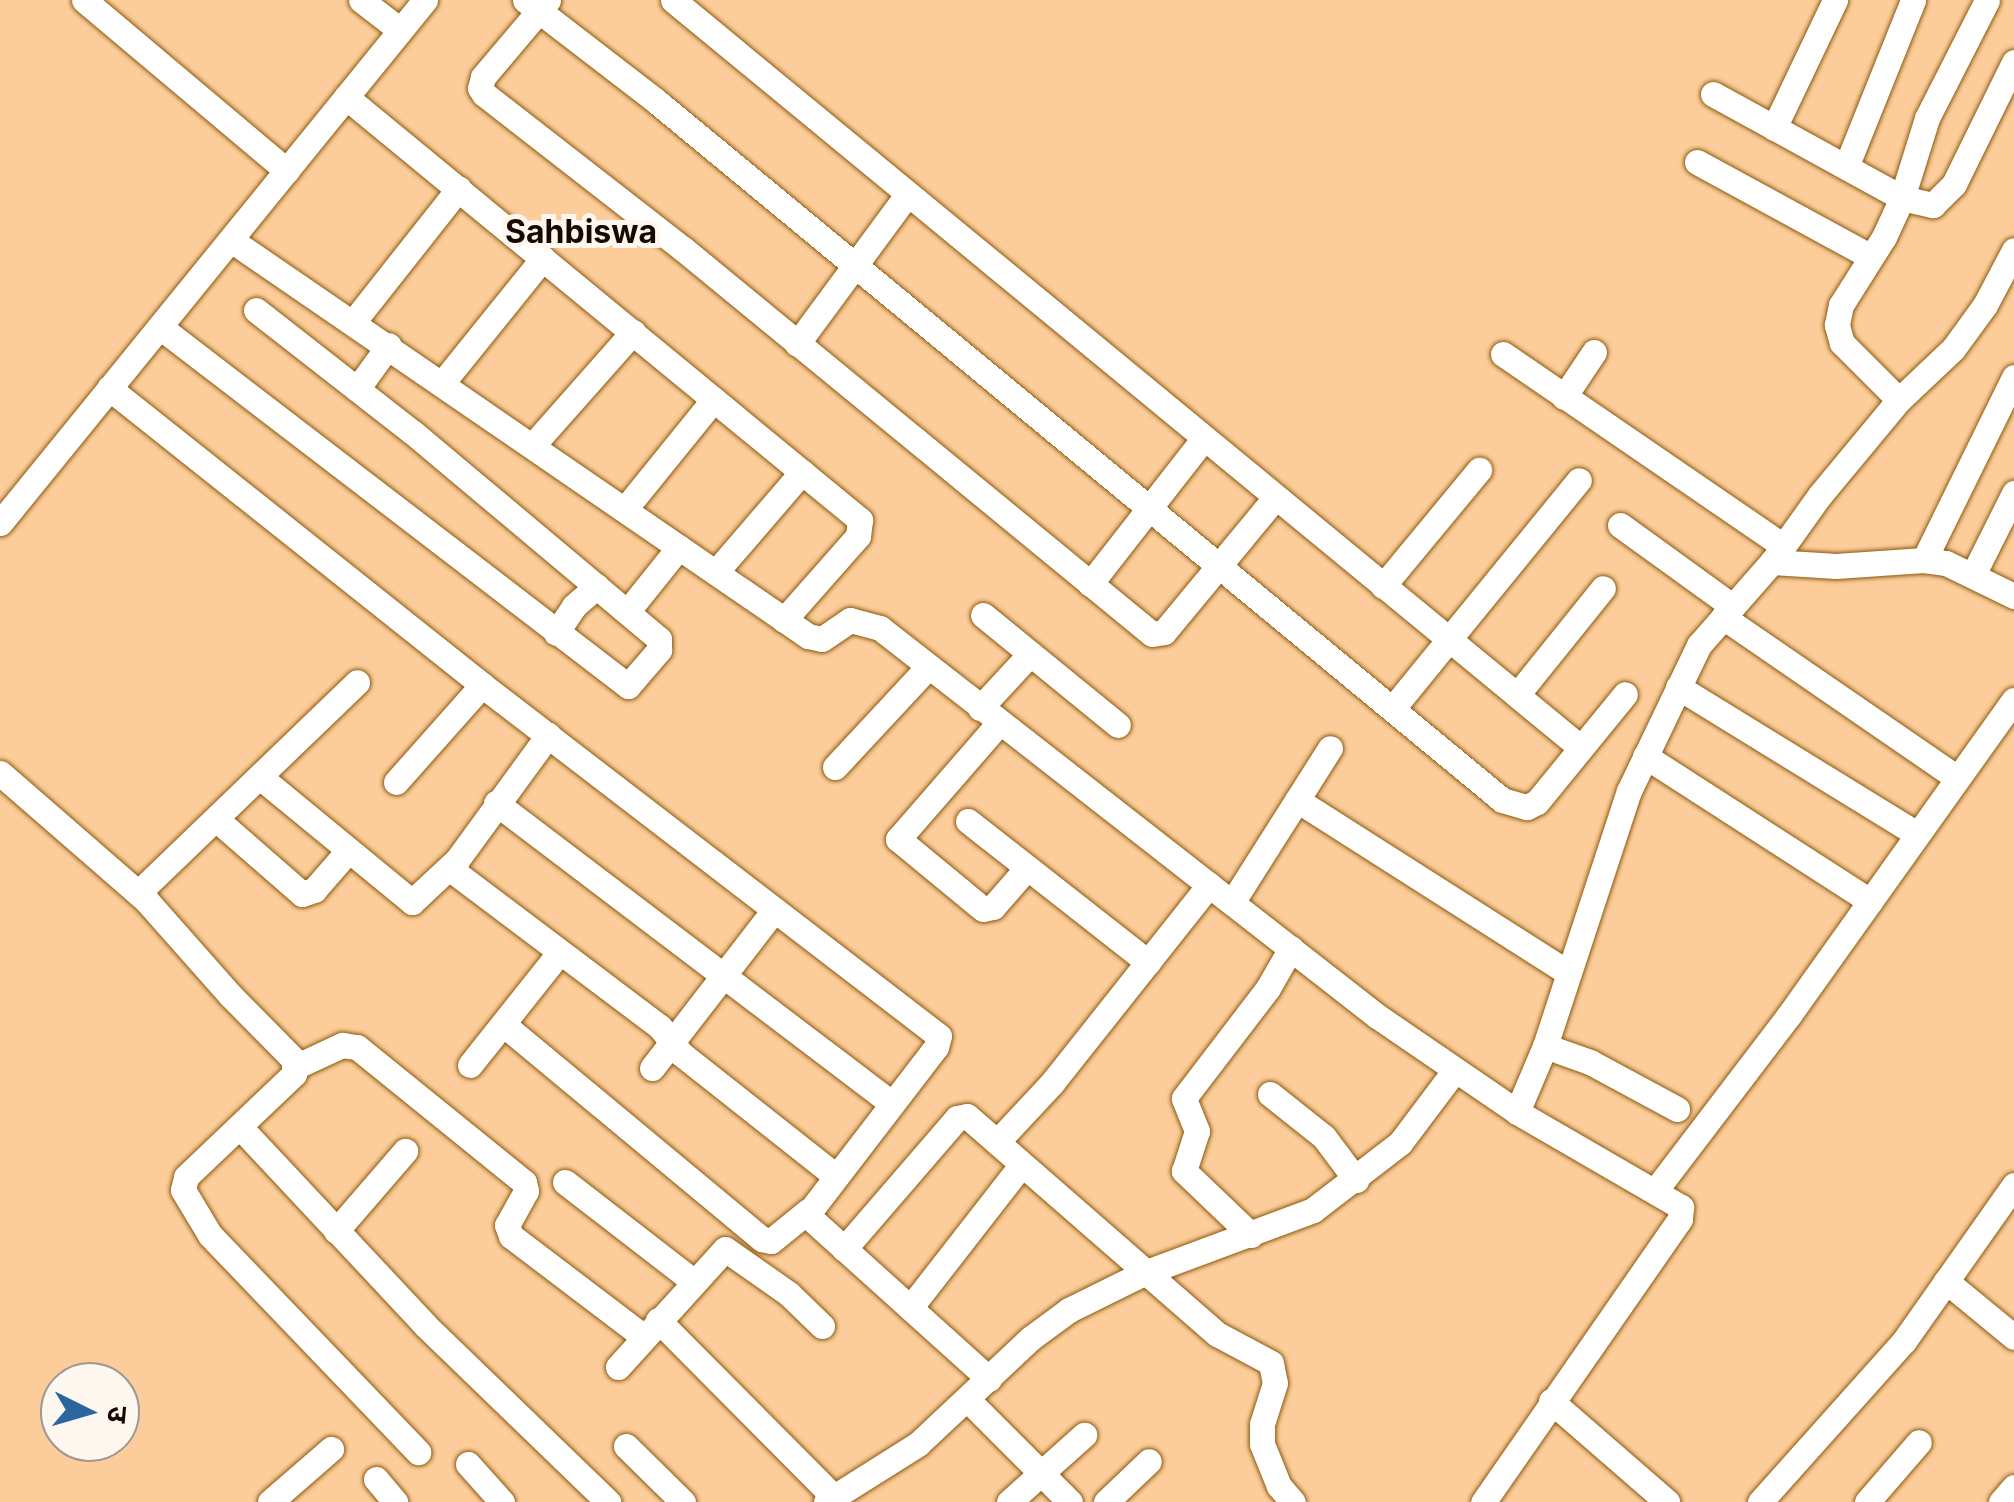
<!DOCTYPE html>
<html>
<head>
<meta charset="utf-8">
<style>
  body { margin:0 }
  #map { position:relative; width:2014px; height:1502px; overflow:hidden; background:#fccd9a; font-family:Inter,"Noto Sans Devanagari",sans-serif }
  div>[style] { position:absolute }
  .roads { filter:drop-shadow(0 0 2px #8c590e) drop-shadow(0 0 2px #8c590e) }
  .minor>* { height:25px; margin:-12.5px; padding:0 12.5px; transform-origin:12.5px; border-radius:12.5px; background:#fff }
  span { translate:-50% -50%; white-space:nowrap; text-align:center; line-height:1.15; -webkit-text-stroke:10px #fdf7f0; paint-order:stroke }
  .quarter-label { font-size:32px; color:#170800; font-weight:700 }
  .north { position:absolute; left:40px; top:1362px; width:100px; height:100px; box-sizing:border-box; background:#fdf7f0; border:2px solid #a19790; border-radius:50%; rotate:95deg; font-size:28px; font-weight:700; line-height:40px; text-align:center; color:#170800 }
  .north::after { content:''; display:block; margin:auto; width:35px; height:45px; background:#2a669d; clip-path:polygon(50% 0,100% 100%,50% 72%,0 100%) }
</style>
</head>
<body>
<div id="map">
  <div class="roads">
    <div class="minor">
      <div style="left:84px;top:0;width:265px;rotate:40.1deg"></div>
      <div style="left:361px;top:0;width:49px;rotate:37.6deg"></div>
      <div style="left:525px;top:0;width:165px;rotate:37.6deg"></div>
      <div style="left:656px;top:101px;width:1097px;rotate:39.56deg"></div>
      <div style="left:1502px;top:800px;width:26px;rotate:16deg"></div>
      <div style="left:1527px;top:807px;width:11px;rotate:-27deg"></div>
      <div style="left:1537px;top:802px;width:139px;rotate:-50.8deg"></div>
      <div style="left:548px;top:0;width:101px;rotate:130.2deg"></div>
      <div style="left:483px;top:77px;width:11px;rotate:105deg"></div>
      <div style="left:480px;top:88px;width:7px;rotate:56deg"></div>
      <div style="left:484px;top:94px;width:251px;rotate:37.9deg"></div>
      <div style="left:682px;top:248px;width:608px;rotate:39.4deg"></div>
      <div style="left:1152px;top:634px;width:12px;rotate:-9deg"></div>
      <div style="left:1164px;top:632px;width:174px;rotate:-50.4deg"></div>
      <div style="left:673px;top:0;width:1176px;rotate:39.48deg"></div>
      <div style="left:1713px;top:94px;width:216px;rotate:28.8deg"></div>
      <div style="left:1902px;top:198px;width:32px;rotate:13deg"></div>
      <div style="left:1933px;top:205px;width:30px;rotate:-45deg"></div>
      <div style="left:1954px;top:184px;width:136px;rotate:-63.8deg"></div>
      <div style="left:346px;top:97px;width:666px;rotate:39.45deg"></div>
      <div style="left:860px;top:520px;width:16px;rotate:97deg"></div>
      <div style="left:858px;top:536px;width:112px;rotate:131.4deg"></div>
      <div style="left:1774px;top:128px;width:142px;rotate:-64.5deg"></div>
      <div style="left:1697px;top:162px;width:198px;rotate:28.6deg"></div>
      <div style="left:1846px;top:167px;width:180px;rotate:-68.1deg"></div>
      <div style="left:231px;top:240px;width:700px;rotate:34.46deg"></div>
      <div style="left:808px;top:636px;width:14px;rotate:12deg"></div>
      <div style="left:822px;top:639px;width:34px;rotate:-34deg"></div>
      <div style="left:850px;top:620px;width:31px;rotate:15deg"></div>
      <div style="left:880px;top:628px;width:631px;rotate:37.98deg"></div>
      <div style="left:1377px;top:1016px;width:170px;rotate:34.4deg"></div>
      <div style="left:1517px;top:1112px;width:190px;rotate:30.1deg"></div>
      <div style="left:1681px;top:1207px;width:12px;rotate:95deg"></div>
      <div style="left:1680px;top:1219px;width:345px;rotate:124.8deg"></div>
      <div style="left:354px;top:321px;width:169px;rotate:-51.7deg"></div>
      <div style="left:160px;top:327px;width:590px;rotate:37.49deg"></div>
      <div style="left:628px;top:686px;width:48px;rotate:-49.3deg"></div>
      <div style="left:659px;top:650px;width:11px;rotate:-90deg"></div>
      <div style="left:659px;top:639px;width:322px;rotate:-140deg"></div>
      <div style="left:412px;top:432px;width:198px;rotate:-142deg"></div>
      <div style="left:797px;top:344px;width:185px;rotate:-53.6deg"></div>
      <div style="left:1503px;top:354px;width:338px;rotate:34.4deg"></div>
      <div style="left:443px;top:382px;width:159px;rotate:-51.1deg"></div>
      <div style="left:109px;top:388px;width:477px;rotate:38.5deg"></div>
      <div style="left:482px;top:685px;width:576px;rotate:37.53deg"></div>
      <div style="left:939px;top:1036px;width:11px;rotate:105deg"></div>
      <div style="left:936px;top:1047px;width:212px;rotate:127.5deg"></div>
      <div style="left:807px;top:1215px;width:245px;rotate:42deg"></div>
      <div style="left:357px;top:389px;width:54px;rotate:-54deg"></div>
      <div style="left:1564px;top:397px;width:54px;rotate:-56.3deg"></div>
      <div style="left:1899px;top:400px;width:81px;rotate:-135deg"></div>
      <div style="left:1842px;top:343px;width:19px;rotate:-106deg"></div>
      <div style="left:1837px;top:325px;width:20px;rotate:-79deg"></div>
      <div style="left:1841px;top:305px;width:80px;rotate:-57.7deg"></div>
      <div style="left:1884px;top:237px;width:43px;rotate:-65.2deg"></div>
      <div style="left:1902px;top:198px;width:84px;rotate:-72.6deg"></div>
      <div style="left:1927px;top:118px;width:132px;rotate:-63deg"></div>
      <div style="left:533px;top:445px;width:151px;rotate:-48.5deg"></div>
      <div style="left:625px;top:509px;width:141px;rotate:-51deg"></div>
      <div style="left:0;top:523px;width:674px;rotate:-50.9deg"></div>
      <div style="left:1620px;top:525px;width:138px;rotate:35.9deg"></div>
      <div style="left:1924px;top:560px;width:204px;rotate:-63.8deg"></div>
      <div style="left:1772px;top:562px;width:64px;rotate:3.6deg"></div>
      <div style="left:1836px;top:566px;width:88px;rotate:-3.9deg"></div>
      <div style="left:1924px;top:560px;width:22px;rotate:8deg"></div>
      <div style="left:1946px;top:563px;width:76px;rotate:25.9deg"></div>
      <div style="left:716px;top:572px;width:132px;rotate:-49.3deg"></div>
      <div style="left:1973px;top:575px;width:92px;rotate:-63.4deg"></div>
      <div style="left:1090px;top:584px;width:185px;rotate:-52deg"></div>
      <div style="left:1383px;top:586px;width:151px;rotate:-50.4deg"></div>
      <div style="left:627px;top:612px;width:83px;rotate:-51.3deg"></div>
      <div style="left:983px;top:615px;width:174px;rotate:39.2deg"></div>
      <div style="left:1723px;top:617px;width:284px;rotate:34.5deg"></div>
      <div style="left:556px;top:633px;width:32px;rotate:-56deg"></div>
      <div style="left:574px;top:606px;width:30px;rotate:-41deg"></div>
      <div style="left:1678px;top:687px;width:281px;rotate:31.6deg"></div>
      <div style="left:1517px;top:695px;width:137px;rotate:-51.2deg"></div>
      <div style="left:980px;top:708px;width:74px;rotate:-47.2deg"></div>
      <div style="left:1393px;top:708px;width:294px;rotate:-50.8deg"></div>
      <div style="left:999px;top:723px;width:154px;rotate:131deg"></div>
      <div style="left:898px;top:839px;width:110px;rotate:39.5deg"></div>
      <div style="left:983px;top:909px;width:10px;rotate:-11deg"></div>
      <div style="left:993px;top:907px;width:52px;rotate:-48.9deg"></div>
      <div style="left:1645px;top:756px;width:268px;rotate:32.8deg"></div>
      <div style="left:835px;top:767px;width:137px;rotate:-47.1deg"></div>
      <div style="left:0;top:773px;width:194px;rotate:41deg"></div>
      <div style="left:146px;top:900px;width:127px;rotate:48.5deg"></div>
      <div style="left:230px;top:995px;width:91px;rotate:45.4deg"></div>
      <div style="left:294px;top:1060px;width:14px;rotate:90deg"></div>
      <div style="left:294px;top:1074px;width:149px;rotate:136.4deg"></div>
      <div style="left:186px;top:1177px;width:13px;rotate:103deg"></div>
      <div style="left:183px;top:1190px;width:52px;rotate:59deg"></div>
      <div style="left:210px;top:1235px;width:301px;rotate:46.2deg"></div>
      <div style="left:260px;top:777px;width:197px;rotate:39.4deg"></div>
      <div style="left:412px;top:902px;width:62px;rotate:-43deg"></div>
      <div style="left:457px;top:860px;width:155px;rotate:-53.9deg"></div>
      <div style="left:396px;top:782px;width:130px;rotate:-48.4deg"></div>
      <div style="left:1297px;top:800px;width:322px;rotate:32.5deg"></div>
      <div style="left:496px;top:803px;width:497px;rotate:37.2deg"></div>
      <div style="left:216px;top:819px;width:114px;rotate:41.1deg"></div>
      <div style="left:302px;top:894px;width:13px;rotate:-18deg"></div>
      <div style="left:314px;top:890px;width:52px;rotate:-48.9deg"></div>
      <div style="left:968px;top:821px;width:229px;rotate:38.1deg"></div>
      <div style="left:449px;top:868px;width:264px;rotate:37deg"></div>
      <div style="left:660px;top:1027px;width:33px;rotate:52deg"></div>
      <div style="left:680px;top:1053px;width:199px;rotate:38.3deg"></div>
      <div style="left:138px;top:893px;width:304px;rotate:-43.9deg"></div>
      <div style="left:1233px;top:901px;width:181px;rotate:-57.6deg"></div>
      <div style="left:503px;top:1024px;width:337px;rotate:39.7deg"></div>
      <div style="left:762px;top:1239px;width:9px;rotate:13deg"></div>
      <div style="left:771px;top:1241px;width:48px;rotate:-39deg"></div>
      <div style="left:1545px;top:1046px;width:48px;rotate:19.6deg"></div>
      <div style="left:1590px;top:1062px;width:99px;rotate:28.4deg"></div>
      <div style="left:470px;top:1065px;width:144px;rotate:-51.5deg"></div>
      <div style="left:297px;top:1066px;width:50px;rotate:-25deg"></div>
      <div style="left:342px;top:1045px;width:15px;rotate:8deg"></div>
      <div style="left:357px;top:1047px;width:215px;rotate:39deg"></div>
      <div style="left:524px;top:1182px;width:9px;rotate:77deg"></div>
      <div style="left:526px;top:1191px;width:39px;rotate:119deg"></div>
      <div style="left:507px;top:1225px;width:12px;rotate:70deg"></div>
      <div style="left:511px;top:1236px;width:167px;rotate:37.2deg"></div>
      <div style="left:652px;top:1068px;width:200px;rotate:-52.3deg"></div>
      <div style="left:1270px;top:1094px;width:69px;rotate:38.5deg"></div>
      <div style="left:1324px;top:1137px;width:54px;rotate:53.3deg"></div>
      <div style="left:1517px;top:1112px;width:72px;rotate:-67deg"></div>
      <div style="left:1545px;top:1046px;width:268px;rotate:-71.8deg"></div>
      <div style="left:1629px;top:791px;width:162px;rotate:-64.4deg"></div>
      <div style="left:1699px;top:645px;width:111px;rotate:-48.7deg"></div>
      <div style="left:1772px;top:562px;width:82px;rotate:-54.4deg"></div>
      <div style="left:1820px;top:495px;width:124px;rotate:-50.3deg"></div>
      <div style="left:1899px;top:400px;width:74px;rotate:-43.4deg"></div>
      <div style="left:1953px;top:349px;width:54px;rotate:-54deg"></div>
      <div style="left:1985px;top:305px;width:62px;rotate:-62.2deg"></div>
      <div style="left:240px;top:1127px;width:271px;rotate:46.9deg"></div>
      <div style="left:425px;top:1325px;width:255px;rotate:44deg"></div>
      <div style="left:997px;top:1142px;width:81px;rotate:-47deg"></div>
      <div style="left:1052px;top:1083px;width:253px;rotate:-51.6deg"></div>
      <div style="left:565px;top:1182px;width:162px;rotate:37.7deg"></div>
      <div style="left:1655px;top:1191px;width:221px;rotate:-52.7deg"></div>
      <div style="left:1789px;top:1015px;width:387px;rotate:-54.5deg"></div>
      <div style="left:336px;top:1231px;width:106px;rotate:-49.2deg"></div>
      <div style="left:1251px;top:1235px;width:93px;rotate:-136.3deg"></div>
      <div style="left:1184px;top:1171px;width:42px;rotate:-72deg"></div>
      <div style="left:1197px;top:1131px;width:35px;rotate:-112deg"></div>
      <div style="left:1184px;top:1098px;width:138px;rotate:-52.6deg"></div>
      <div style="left:1268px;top:988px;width:46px;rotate:-60.1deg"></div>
      <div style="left:844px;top:1249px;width:173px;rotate:-49.2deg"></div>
      <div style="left:957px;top:1118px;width:10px;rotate:-11deg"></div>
      <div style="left:967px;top:1116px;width:332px;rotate:41.1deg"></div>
      <div style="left:1217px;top:1334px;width:61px;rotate:28.2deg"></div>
      <div style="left:1271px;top:1363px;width:20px;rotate:79deg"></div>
      <div style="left:1275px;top:1383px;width:43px;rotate:107.6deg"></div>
      <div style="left:1262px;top:1424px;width:20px;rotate:90deg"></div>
      <div style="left:1262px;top:1444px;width:45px;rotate:68deg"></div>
      <div style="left:1279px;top:1486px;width:21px;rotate:49deg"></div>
      <div style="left:1946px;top:1281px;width:88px;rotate:39.5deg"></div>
      <div style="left:910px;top:1308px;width:182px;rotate:-52.1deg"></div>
      <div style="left:658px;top:1320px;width:250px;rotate:45.2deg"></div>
      <div style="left:618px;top:1367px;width:159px;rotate:-47.8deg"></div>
      <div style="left:725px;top:1249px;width:78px;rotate:35.1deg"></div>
      <div style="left:789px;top:1294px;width:46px;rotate:44.1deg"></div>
      <div style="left:968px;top:1400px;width:144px;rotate:45deg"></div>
      <div style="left:1551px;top:1401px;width:154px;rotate:41deg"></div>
      <div style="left:626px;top:1446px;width:80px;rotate:44.5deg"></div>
      <div style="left:468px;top:1464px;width:51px;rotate:48.2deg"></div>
      <div style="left:376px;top:1479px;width:30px;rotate:50deg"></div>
      <div style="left:270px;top:1502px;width:81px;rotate:-41deg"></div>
      <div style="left:826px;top:1502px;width:109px;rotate:-32.2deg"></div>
      <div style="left:918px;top:1444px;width:155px;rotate:-43.2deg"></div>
      <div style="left:1031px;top:1338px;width:47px;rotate:-36.4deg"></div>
      <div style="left:1069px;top:1310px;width:84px;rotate:-26.3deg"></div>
      <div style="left:1144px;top:1273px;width:180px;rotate:-20.4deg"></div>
      <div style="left:1313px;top:1210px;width:110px;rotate:-37.6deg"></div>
      <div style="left:1400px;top:1143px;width:91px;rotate:-53deg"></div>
      <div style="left:1009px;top:1502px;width:101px;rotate:-41.8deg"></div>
      <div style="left:1106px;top:1502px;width:59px;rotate:-43.6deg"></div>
      <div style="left:1760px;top:1502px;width:216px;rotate:-48.2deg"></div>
      <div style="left:1904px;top:1341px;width:191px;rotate:-54.8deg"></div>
      <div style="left:1867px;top:1502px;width:79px;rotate:-49.1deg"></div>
      <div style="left:2001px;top:1502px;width:20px;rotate:-49deg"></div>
    </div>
  </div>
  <div class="quarter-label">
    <span style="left:581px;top:232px">Sahbiswa</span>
  </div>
  <div class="north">उ</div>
</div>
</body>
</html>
